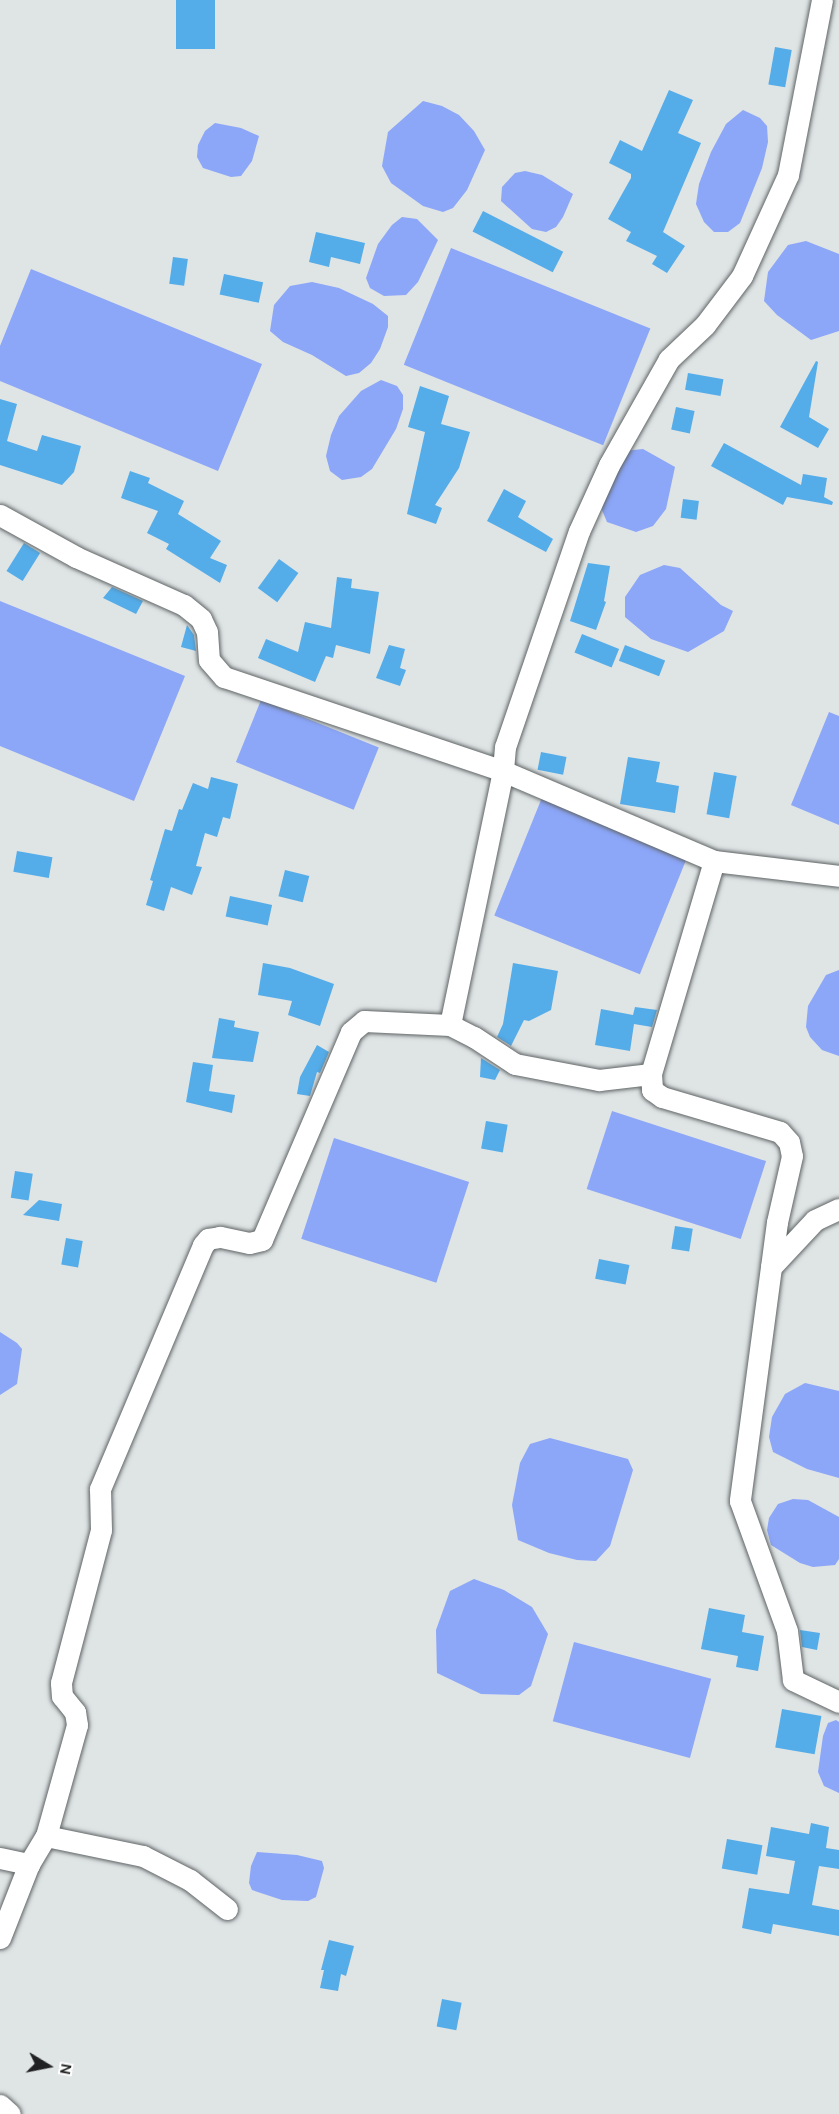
<!DOCTYPE html>
<html>
<head>
<meta charset="utf-8">
<style>
  body { margin:0 }
  #map { position:relative; width:839px; height:2114px; overflow:hidden; background:#dfe4e5; font-family:Karla,sans-serif }
  div>[style] { position:absolute }
  .water>* { inset:0; background:#8ca6f8; transform-origin:0 0 }
  .building>* { inset:0; background:#54ace9; transform-origin:0 0 }
  .roads { filter:drop-shadow(0 0 2px #5f6465) drop-shadow(0 0 2px #5f6465) }
  .minor>* { height:21px; margin:-10.5px; padding:0 10.5px; transform-origin:10.5px; border-radius:10.5px; background:#fff }
  span { translate:-50% -50%; white-space:nowrap; text-align:center; line-height:1.15; -webkit-text-stroke:6px #fff; paint-order:stroke }
  .north { position:absolute; left:18px; top:2036px; width:60px; height:60px; -webkit-text-stroke:4px #fff; paint-order:stroke; rotate:100deg; font-size:16px; font-weight:700; line-height:24px; text-align:center; color:#202122 }
  .north::after { content:''; display:block; margin:auto; width:21px; height:27px; background:#202122; clip-path:polygon(50% 0,100% 100%,50% 72%,0 100%) }
</style>
</head>
<body>
<div id="map">
  <div class="water">
    <div style="clip-path:polygon(423px 101px,442px 106px,459px 115px,474px 131px,485px 150px,467px 190px,453px 208px,443px 212px,423px 206px,391px 183px,382px 166px,388px 132px)"></div>
    <div style="clip-path:polygon(743px 110px,760px 118px,767px 126px,768px 142px,762px 168px,740px 223px,728px 232px,714px 232px,704px 222px,696px 204px,699px 184px,711px 152px,726px 124px)"></div>
    <div style="clip-path:polygon(215px 123px,241px 128px,259px 136px,252px 161px,241px 176px,231px 177px,203px 168px,197px 157px,198px 145px,205px 131px)"></div>
    <div style="clip-path:polygon(525px 171px,542px 175px,573px 194px,563px 217px,556px 227px,546px 232px,532px 229px,501px 201px,502px 187px,515px 173px)"></div>
    <div style="clip-path:polygon(402px 217px,417px 219px,438px 240px,418px 282px,406px 295px,384px 296px,370px 288px,366px 278px,378px 244px,392px 225px)"></div>
    <div style="clip-path:polygon(806px 241px,839px 254px,839px 331px,811px 340px,777px 315px,764px 301px,768px 272px,788px 245px)"></div>
    <div style="left:451px;top:248px;width:215px;height:126px;rotate:22deg"></div>
    <div style="clip-path:polygon(31px 269px,262px 364px,218px 471px,0 381px,0 346px)"></div>
    <div style="clip-path:polygon(312px 282px,339px 288px,373px 304px,388px 316px,388px 327px,380px 349px,371px 363px,359px 373px,346px 376px,312px 355px,283px 342px,270px 331px,274px 305px,290px 286px)"></div>
    <div style="clip-path:polygon(381px 380px,397px 386px,403px 395px,403px 409px,396px 429px,372px 469px,361px 477px,342px 480px,330px 471px,326px 456px,331px 435px,339px 416px,361px 391px)"></div>
    <div style="clip-path:polygon(643px 449px,675px 467px,666px 509px,653px 526px,636px 532px,607px 522px,602px 510px,603px 495px,624px 451px)"></div>
    <div style="clip-path:polygon(664px 565px,680px 568px,721px 605px,733px 611px,724px 631px,688px 652px,651px 639px,625px 617px,625px 597px,640px 575px)"></div>
    <div style="clip-path:polygon(0 601px,185px 676px,134px 801px,0 746px)"></div>
    <div style="left:261px;top:700px;width:127px;height:67px;rotate:22deg"></div>
    <div style="clip-path:polygon(829px 712px,839px 716px,839px 825px,791px 805px)"></div>
    <div style="left:543px;top:795px;width:157px;height:130px;rotate:22deg"></div>
    <div style="clip-path:polygon(839px 970px,839px 1056px,822px 1050px,810px 1037px,806px 1027px,808px 1006px,826px 975px)"></div>
    <div style="left:612px;top:1111px;width:162px;height:82px;rotate:18deg"></div>
    <div style="left:334px;top:1138px;width:142px;height:106px;rotate:18deg"></div>
    <div style="clip-path:polygon(0 1332px,17px 1343px,22px 1349px,17px 1384px,0 1395px)"></div>
    <div style="clip-path:polygon(805px 1383px,839px 1391px,839px 1478px,807px 1469px,773px 1452px,769px 1437px,772px 1417px,785px 1394px)"></div>
    <div style="clip-path:polygon(550px 1438px,628px 1459px,633px 1470px,610px 1546px,596px 1561px,577px 1560px,549px 1553px,518px 1540px,512px 1505px,520px 1463px,530px 1444px)"></div>
    <div style="clip-path:polygon(793px 1499px,808px 1500px,839px 1517px,839px 1559px,835px 1565px,813px 1567px,800px 1563px,771px 1545px,767px 1530px,769px 1518px,778px 1504px)"></div>
    <div style="clip-path:polygon(474px 1579px,504px 1590px,532px 1607px,548px 1634px,531px 1686px,519px 1695px,481px 1694px,437px 1673px,436px 1630px,450px 1591px)"></div>
    <div style="left:574px;top:1642px;width:142px;height:82px;rotate:15deg"></div>
    <div style="clip-path:polygon(836px 1720px,839px 1722px,839px 1793px,824px 1786px,818px 1772px,823px 1736px,828px 1723px)"></div>
    <div style="clip-path:polygon(257px 1852px,297px 1855px,322px 1861px,324px 1868px,316px 1897px,308px 1901px,282px 1900px,252px 1890px,249px 1883px,251px 1866px)"></div>
  </div>
  <div class="building">
    <div style="left:176px;top:0;width:39px;height:49px"></div>
    <div style="left:775px;top:47px;width:17px;height:38px;rotate:10deg"></div>
    <div style="clip-path:polygon(669px 90px,693px 100px,678px 133px,701px 143px,663px 232px,685px 246px,667px 273px,652px 264px,657px 256px,626px 241px,631px 232px,608px 219px,631px 178px,631px 174px,609px 163px,620px 140px,642px 151px)"></div>
    <div style="left:483px;top:211px;width:90px;height:23px;rotate:27deg"></div>
    <div style="clip-path:polygon(316px 232px,365px 243px,360px 264px,331px 257px,329px 267px,309px 262px)"></div>
    <div style="left:173px;top:257px;width:15px;height:27px;rotate:8deg"></div>
    <div style="left:224px;top:274px;width:40px;height:21px;rotate:12deg"></div>
    <div style="clip-path:polygon(816px 361px,818px 362px,809px 417px,829px 429px,818px 448px,780px 427px)"></div>
    <div style="left:688px;top:373px;width:36px;height:17px;rotate:10deg"></div>
    <div style="clip-path:polygon(420px 386px,449px 396px,441px 424px,470px 432px,459px 468px,435px 505px,442px 508px,436px 524px,407px 514px,425px 432px,408px 427px)"></div>
    <div style="clip-path:polygon(0 399px,17px 404px,7px 441px,37px 451px,42px 435px,81px 446px,74px 472px,62px 485px,0 465px)"></div>
    <div style="left:676px;top:407px;width:19px;height:23px;rotate:12deg"></div>
    <div style="clip-path:polygon(724px 443px,801px 485px,803px 474px,827px 478px,824px 497px,833px 502px,832px 505px,787px 497px,783px 505px,711px 466px)"></div>
    <div style="clip-path:polygon(130px 471px,150px 478px,148px 483px,184px 501px,178px 514px,221px 541px,210px 558px,227px 565px,220px 583px,166px 549px,169px 544px,147px 533px,158px 511px,121px 498px)"></div>
    <div style="clip-path:polygon(504px 489px,526px 501px,518px 517px,553px 539px,546px 552px,487px 521px)"></div>
    <div style="left:683px;top:499px;width:16px;height:19px;rotate:7deg"></div>
    <div style="left:24px;top:543px;width:19px;height:33px;rotate:32deg"></div>
    <div style="left:279px;top:559px;width:24px;height:36px;rotate:36deg"></div>
    <div style="clip-path:polygon(588px 563px,610px 566px,604px 601px,606px 602px,596px 630px,570px 621px)"></div>
    <div style="clip-path:polygon(337px 577px,352px 579px,351px 588px,379px 592px,370px 654px,336px 645px,333px 658px,326px 656px,315px 682px,258px 658px,266px 639px,298px 652px,305px 622px,331px 628px)"></div>
    <div style="clip-path:polygon(112px 587px,143px 601px,136px 614px,103px 598px)"></div>
    <div style="clip-path:polygon(187px 625px,194px 635px,196px 651px,181px 647px)"></div>
    <div style="left:582px;top:634px;width:40px;height:20px;rotate:22deg"></div>
    <div style="clip-path:polygon(389px 645px,405px 649px,400px 668px,406px 670px,400px 686px,376px 678px)"></div>
    <div style="left:625px;top:645px;width:43px;height:17px;rotate:21deg"></div>
    <div style="left:541px;top:752px;width:26px;height:18px;rotate:11deg"></div>
    <div style="clip-path:polygon(628px 757px,660px 762px,656px 782px,679px 786px,675px 813px,620px 804px)"></div>
    <div style="left:714px;top:772px;width:23px;height:43px;rotate:10deg"></div>
    <div style="clip-path:polygon(211px 777px,238px 784px,230px 819px,223px 817px,217px 837px,205px 833px,196px 866px,202px 867px,192px 895px,171px 887px,164px 911px,146px 905px,153px 881px,150px 880px,165px 829px,172px 831px,179px 809px,182px 810px,193px 783px,208px 789px)"></div>
    <div style="left:17px;top:851px;width:36px;height:21px;rotate:10deg"></div>
    <div style="left:285px;top:870px;width:25px;height:27px;rotate:14deg"></div>
    <div style="left:230px;top:896px;width:43px;height:21px;rotate:12deg"></div>
    <div style="clip-path:polygon(263px 963px,290px 968px,334px 984px,320px 1026px,288px 1015px,292px 1001px,258px 995px)"></div>
    <div style="clip-path:polygon(513px 963px,558px 971px,551px 1010px,529px 1021px,524px 1020px,511px 1046px,497px 1037px,503px 1024px)"></div>
    <div style="clip-path:polygon(635px 1007px,657px 1010px,652px 1027px,634px 1024px,630px 1051px,595px 1045px,601px 1009px,633px 1015px)"></div>
    <div style="clip-path:polygon(219px 1018px,235px 1021px,234px 1027px,259px 1032px,253px 1062px,212px 1058px)"></div>
    <div style="clip-path:polygon(317px 1045px,329px 1052px,320px 1073px,317px 1072px,310px 1096px,297px 1094px,300px 1077px)"></div>
    <div style="clip-path:polygon(481px 1058px,500px 1070px,495px 1080px,480px 1077px)"></div>
    <div style="clip-path:polygon(193px 1062px,213px 1065px,209px 1091px,235px 1095px,232px 1113px,186px 1102px)"></div>
    <div style="left:486px;top:1121px;width:22px;height:28px;rotate:10deg"></div>
    <div style="left:15px;top:1171px;width:18px;height:27px;rotate:9deg"></div>
    <div style="clip-path:polygon(39px 1200px,62px 1204px,59px 1221px,23px 1215px)"></div>
    <div style="left:675px;top:1226px;width:18px;height:23px;rotate:9deg"></div>
    <div style="left:66px;top:1238px;width:17px;height:27px;rotate:10deg"></div>
    <div style="left:599px;top:1259px;width:31px;height:20px;rotate:11deg"></div>
    <div style="clip-path:polygon(709px 1608px,745px 1615px,742px 1632px,764px 1636px,758px 1671px,736px 1667px,738px 1656px,701px 1649px)"></div>
    <div style="clip-path:polygon(800px 1630px,820px 1633px,817px 1650px,802px 1647px)"></div>
    <div style="left:782px;top:1709px;width:40px;height:39px;rotate:10deg"></div>
    <div style="clip-path:polygon(811px 1823px,829px 1827px,826px 1848px,839px 1850px,839px 1869px,819px 1866px,812px 1905px,839px 1910px,839px 1936px,773px 1924px,771px 1934px,742px 1928px,749px 1888px,789px 1894px,795px 1861px,766px 1856px,771px 1827px,809px 1834px)"></div>
    <div style="left:727px;top:1839px;width:36px;height:30px;rotate:10deg"></div>
    <div style="clip-path:polygon(329px 1940px,354px 1946px,346px 1976px,341px 1974px,338px 1991px,320px 1988px,324px 1970px,321px 1970px)"></div>
    <div style="left:442px;top:1999px;width:20px;height:28px;rotate:11deg"></div>
  </div>
  <div class="roads">
    <div class="minor">
      <div style="left:822px;top:0;width:178px;rotate:101deg"></div>
      <div style="left:788px;top:175px;width:111px;rotate:114.5deg"></div>
      <div style="left:742px;top:276px;width:61px;rotate:127.1deg"></div>
      <div style="left:705px;top:325px;width:50px;rotate:136.6deg"></div>
      <div style="left:669px;top:359px;width:122px;rotate:119.5deg"></div>
      <div style="left:609px;top:465px;width:72px;rotate:114.4deg"></div>
      <div style="left:579px;top:531px;width:228px;rotate:108.9deg"></div>
      <div style="left:505px;top:747px;width:24px;rotate:95deg"></div>
      <div style="left:503px;top:771px;width:229px;rotate:23.1deg"></div>
      <div style="left:714px;top:861px;width:222px;rotate:106.5deg"></div>
      <div style="left:651px;top:1074px;width:16px;rotate:86deg"></div>
      <div style="left:652px;top:1090px;width:12px;rotate:35deg"></div>
      <div style="left:662px;top:1097px;width:123px;rotate:16.5deg"></div>
      <div style="left:780px;top:1132px;width:13px;rotate:48deg"></div>
      <div style="left:789px;top:1142px;width:14px;rotate:78deg"></div>
      <div style="left:792px;top:1156px;width:68px;rotate:102.8deg"></div>
      <div style="left:777px;top:1222px;width:281px;rotate:97.6deg"></div>
      <div style="left:740px;top:1501px;width:138px;rotate:70.1deg"></div>
      <div style="left:787px;top:1631px;width:49px;rotate:83deg"></div>
      <div style="left:793px;top:1680px;width:51px;rotate:25.6deg"></div>
      <div style="left:0;top:515px;width:87px;rotate:28.9deg"></div>
      <div style="left:76px;top:557px;width:118px;rotate:24deg"></div>
      <div style="left:184px;top:605px;width:22px;rotate:39deg"></div>
      <div style="left:201px;top:619px;width:14px;rotate:65deg"></div>
      <div style="left:207px;top:632px;width:28px;rotate:86deg"></div>
      <div style="left:209px;top:660px;width:23px;rotate:49deg"></div>
      <div style="left:224px;top:677px;width:294px;rotate:18.6deg"></div>
      <div style="left:503px;top:771px;width:259px;rotate:101.8deg"></div>
      <div style="left:450px;top:1025px;width:86px;rotate:-177.3deg"></div>
      <div style="left:364px;top:1021px;width:17px;rotate:140deg"></div>
      <div style="left:351px;top:1032px;width:226px;rotate:113.2deg"></div>
      <div style="left:262px;top:1240px;width:13px;rotate:167deg"></div>
      <div style="left:249px;top:1243px;width:30px;rotate:-168deg"></div>
      <div style="left:220px;top:1237px;width:12px;rotate:171deg"></div>
      <div style="left:208px;top:1239px;width:8px;rotate:130deg"></div>
      <div style="left:203px;top:1245px;width:265px;rotate:112.9deg"></div>
      <div style="left:100px;top:1489px;width:41px;rotate:88.6deg"></div>
      <div style="left:101px;top:1530px;width:158px;rotate:104.7deg"></div>
      <div style="left:61px;top:1683px;width:13px;rotate:86deg"></div>
      <div style="left:62px;top:1696px;width:21px;rotate:51deg"></div>
      <div style="left:75px;top:1712px;width:13px;rotate:81deg"></div>
      <div style="left:77px;top:1725px;width:115px;rotate:105.6deg"></div>
      <div style="left:714px;top:861px;width:126px;rotate:6.8deg"></div>
      <div style="left:450px;top:1025px;width:27px;rotate:27deg"></div>
      <div style="left:474px;top:1037px;width:49px;rotate:33.4deg"></div>
      <div style="left:515px;top:1064px;width:86px;rotate:10.8deg"></div>
      <div style="left:599px;top:1080px;width:52px;rotate:-6.6deg"></div>
      <div style="left:771px;top:1267px;width:64px;rotate:-46.9deg"></div>
      <div style="left:815px;top:1220px;width:26px;rotate:-25deg"></div>
      <div style="left:0;top:1858px;width:30px;rotate:12deg"></div>
      <div style="left:29px;top:1864px;width:33px;rotate:-59deg"></div>
      <div style="left:46px;top:1836px;width:99px;rotate:11.7deg"></div>
      <div style="left:143px;top:1856px;width:53px;rotate:27.1deg"></div>
      <div style="left:190px;top:1880px;width:47px;rotate:38.1deg"></div>
      <div style="left:0;top:1938px;width:79px;rotate:-68.6deg"></div>
      <div style="left:0;top:2105px;width:13px;rotate:42deg"></div>
    </div>
  </div>
  <div class="north">N</div>
</div>
</body>
</html>
